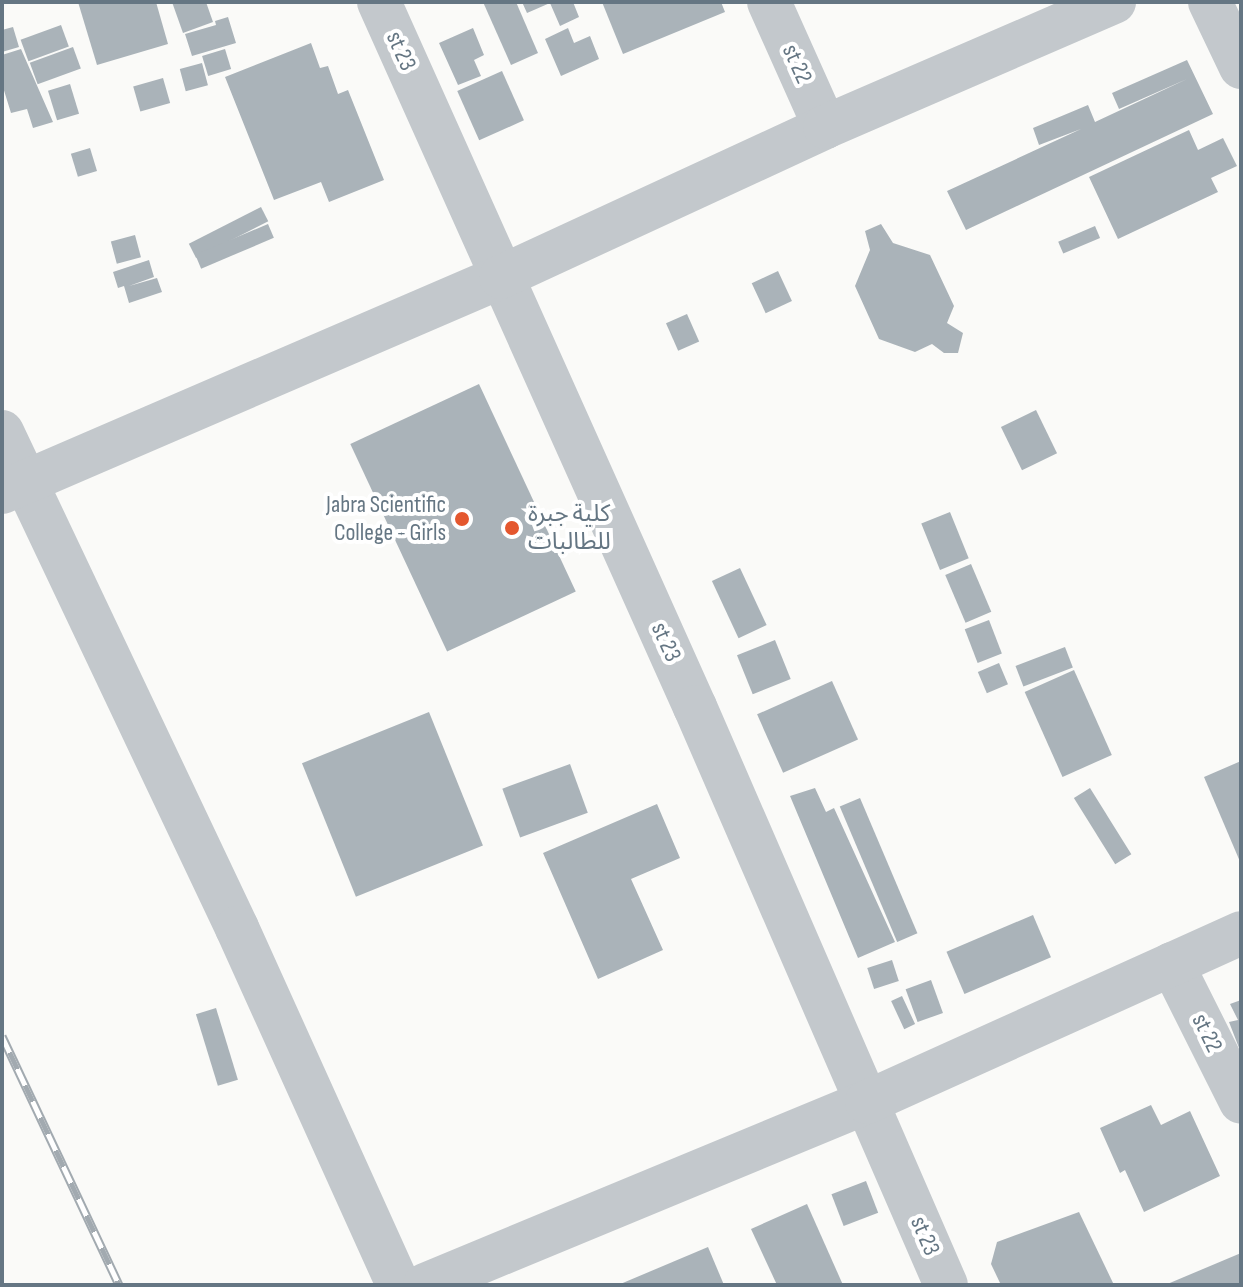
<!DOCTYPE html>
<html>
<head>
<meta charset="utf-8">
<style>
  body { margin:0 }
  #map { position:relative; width:1243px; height:1287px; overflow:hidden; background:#fafaf8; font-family:"Sofia Sans Condensed","Noto Sans Arabic",sans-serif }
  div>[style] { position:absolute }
  .building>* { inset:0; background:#aab3b9; transform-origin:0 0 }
  .minor>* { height:44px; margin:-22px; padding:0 22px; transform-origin:22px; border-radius:22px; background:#c3c8cc }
  .tertiary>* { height:44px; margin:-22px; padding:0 22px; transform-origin:22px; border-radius:22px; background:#c3c8cc }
  .rail>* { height:9px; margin-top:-4.5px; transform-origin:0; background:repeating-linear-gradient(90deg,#fff 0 18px,#a2aab0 0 36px); box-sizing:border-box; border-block:2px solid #a2aab0 }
  .dots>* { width:22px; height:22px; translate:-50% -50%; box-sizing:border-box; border:4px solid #fff; border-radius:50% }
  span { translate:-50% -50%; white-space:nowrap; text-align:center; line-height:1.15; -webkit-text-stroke:8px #fff; paint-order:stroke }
  .street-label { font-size:24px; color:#657683 }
  .poi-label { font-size:24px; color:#657683 }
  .right { translate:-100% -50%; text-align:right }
  .left { translate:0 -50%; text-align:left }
  .frame { position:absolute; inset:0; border:4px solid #657683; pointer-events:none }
</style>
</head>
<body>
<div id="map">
  <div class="building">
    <div style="clip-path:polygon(78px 2px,156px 2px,168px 44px,97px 65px)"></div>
    <div style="clip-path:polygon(172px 2px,206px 2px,213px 22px,183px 33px)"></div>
    <div style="clip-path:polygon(483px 2px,516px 2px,538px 53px,511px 65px)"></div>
    <div style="clip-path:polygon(522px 2px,573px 2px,579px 17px,560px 26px,550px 3px,527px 13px)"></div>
    <div style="clip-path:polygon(602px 2px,721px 2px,725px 12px,623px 54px)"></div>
    <div style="clip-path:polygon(228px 17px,236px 43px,192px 56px,185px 34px,216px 25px,215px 21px)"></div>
    <div style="left:61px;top:25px;width:23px;height:43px;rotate:70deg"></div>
    <div style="clip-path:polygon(13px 27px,19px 47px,2px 52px,2px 30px)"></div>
    <div style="clip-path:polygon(473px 28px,484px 55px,474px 60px,481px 76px,458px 85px,439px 43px)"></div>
    <div style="clip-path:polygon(568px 28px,574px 43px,590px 36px,599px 59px,561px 76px,545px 39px)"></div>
    <div style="clip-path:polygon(311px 43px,320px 68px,328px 66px,338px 94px,348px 90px,384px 180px,329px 202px,321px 182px,274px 200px,225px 77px)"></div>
    <div style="left:73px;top:47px;width:23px;height:46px;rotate:70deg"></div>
    <div style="clip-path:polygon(21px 49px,53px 122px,33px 128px,27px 109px,11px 113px,2px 84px,2px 55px)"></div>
    <div style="left:225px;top:49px;width:21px;height:24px;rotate:73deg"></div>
    <div style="clip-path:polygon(1187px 60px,1213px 114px,966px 230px,947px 191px,1081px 129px,1039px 145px,1033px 128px,1088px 105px,1095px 122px,1187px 79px,1119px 109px,1112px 93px)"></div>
    <div style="left:202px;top:63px;width:23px;height:23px;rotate:75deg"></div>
    <div style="left:502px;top:71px;width:54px;height:49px;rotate:66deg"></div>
    <div style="left:163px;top:78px;width:26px;height:31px;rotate:74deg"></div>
    <div style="left:70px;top:84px;width:31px;height:23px;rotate:73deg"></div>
    <div style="clip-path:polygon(1189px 130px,1198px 150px,1223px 138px,1237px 166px,1211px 178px,1218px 192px,1118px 239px,1089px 177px)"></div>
    <div style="left:90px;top:148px;width:24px;height:20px;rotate:73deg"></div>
    <div style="left:261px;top:207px;width:16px;height:81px;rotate:63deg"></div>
    <div style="left:268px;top:224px;width:15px;height:79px;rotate:67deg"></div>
    <div style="clip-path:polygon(881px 224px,893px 243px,930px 255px,954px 306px,947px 323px,963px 333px,958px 353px,944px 353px,932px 344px,915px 352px,879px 339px,855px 286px,870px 250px,865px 231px)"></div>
    <div style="left:1095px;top:226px;width:13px;height:40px;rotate:67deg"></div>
    <div style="left:135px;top:235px;width:23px;height:25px;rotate:75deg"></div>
    <div style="clip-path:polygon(149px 260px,154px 277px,129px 286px,157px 278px,162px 292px,129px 303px,124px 286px,118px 288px,113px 272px)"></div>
    <div style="left:778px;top:271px;width:33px;height:29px;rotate:65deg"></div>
    <div style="left:687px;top:314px;width:30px;height:23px;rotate:66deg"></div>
    <div style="left:479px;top:384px;width:229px;height:142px;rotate:65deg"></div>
    <div style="left:1036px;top:410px;width:48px;height:39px;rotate:64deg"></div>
    <div style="left:950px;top:512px;width:50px;height:31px;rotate:68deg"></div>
    <div style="left:971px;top:564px;width:52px;height:28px;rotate:67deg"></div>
    <div style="left:740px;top:568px;width:63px;height:31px;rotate:65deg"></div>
    <div style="left:989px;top:620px;width:36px;height:26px;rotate:69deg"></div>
    <div style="left:775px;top:640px;width:42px;height:41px;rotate:68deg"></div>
    <div style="left:1065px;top:647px;width:22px;height:53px;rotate:69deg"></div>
    <div style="left:999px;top:663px;width:23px;height:23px;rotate:67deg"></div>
    <div style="left:1074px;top:670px;width:93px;height:54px;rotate:66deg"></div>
    <div style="left:832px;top:681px;width:64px;height:82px;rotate:66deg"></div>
    <div style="left:429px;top:712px;width:144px;height:137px;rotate:68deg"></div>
    <div style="clip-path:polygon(1241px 761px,1241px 864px,1204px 777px)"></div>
    <div style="left:570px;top:764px;width:52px;height:72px;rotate:70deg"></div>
    <div style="clip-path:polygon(815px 788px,826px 812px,834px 808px,895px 942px,858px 958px,790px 796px)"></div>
    <div style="left:1090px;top:788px;width:78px;height:19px;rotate:58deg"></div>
    <div style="left:860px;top:798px;width:147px;height:22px;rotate:67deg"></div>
    <div style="clip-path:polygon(657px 804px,680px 858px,631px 879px,663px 950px,598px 979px,543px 853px)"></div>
    <div style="left:1033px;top:915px;width:46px;height:94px;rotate:67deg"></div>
    <div style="left:892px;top:960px;width:22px;height:26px;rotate:72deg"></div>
    <div style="left:931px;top:980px;width:35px;height:27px;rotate:70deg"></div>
    <div style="left:902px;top:996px;width:31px;height:12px;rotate:65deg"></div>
    <div style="clip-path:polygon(1241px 1000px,1241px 1053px,1229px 1022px,1238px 1020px,1230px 1004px)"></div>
    <div style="left:216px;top:1008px;width:75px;height:21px;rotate:73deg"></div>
    <div style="clip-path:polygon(1151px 1105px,1161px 1125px,1190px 1111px,1220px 1176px,1144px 1212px,1125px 1170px,1120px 1173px,1100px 1128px)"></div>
    <div style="left:866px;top:1181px;width:34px;height:37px;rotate:69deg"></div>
    <div style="clip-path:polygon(807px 1204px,843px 1285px,777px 1285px,751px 1229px)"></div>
    <div style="clip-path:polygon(1079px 1212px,1114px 1285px,1001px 1285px,991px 1264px,997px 1242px)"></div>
    <div style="clip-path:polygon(708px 1247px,724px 1285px,618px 1285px)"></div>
    <div style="clip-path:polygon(1241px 1253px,1241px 1285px,1165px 1285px)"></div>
  </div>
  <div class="minor">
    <div style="left:379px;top:2px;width:773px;rotate:65.86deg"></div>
    <div style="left:695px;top:707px;width:630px;rotate:66.53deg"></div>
    <div style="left:769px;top:2px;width:137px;rotate:65.9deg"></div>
    <div style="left:1210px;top:2px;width:72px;rotate:64.5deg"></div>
    <div style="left:2px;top:432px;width:549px;rotate:64.65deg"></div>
    <div style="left:237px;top:928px;width:392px;rotate:65.7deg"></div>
    <div style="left:1172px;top:964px;width:154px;rotate:63.4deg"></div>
    <div style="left:425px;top:1285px;width:478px;rotate:-22.5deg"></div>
    <div style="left:867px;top:1102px;width:410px;rotate:-24.3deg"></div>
  </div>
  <div class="tertiary">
    <div style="left:2px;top:492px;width:543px;rotate:-23.31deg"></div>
    <div style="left:501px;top:277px;width:357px;rotate:-24.8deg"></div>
    <div style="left:825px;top:127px;width:315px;rotate:-23.4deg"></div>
  </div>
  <div class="rail">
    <div style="left:2px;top:1036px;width:275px;rotate:64.8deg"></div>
  </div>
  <div class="dots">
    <div style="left:462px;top:519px;background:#e4572e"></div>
    <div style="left:512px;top:528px;background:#e4572e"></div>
  </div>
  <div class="street-label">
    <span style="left:401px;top:51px;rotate:66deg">st 23</span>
    <span style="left:797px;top:64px;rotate:66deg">st 22</span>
    <span style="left:666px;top:642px;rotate:66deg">st 23</span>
    <span style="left:1207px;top:1033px;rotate:64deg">st 22</span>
    <span style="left:925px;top:1236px;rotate:67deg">st 23</span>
  </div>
  <div class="poi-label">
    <span class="right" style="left:446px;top:519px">Jabra Scientific<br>College - Girls</span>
    <span class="left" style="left:528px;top:528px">كلية جبرة<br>للطالبات</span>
  </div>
  <div class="frame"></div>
</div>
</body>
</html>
